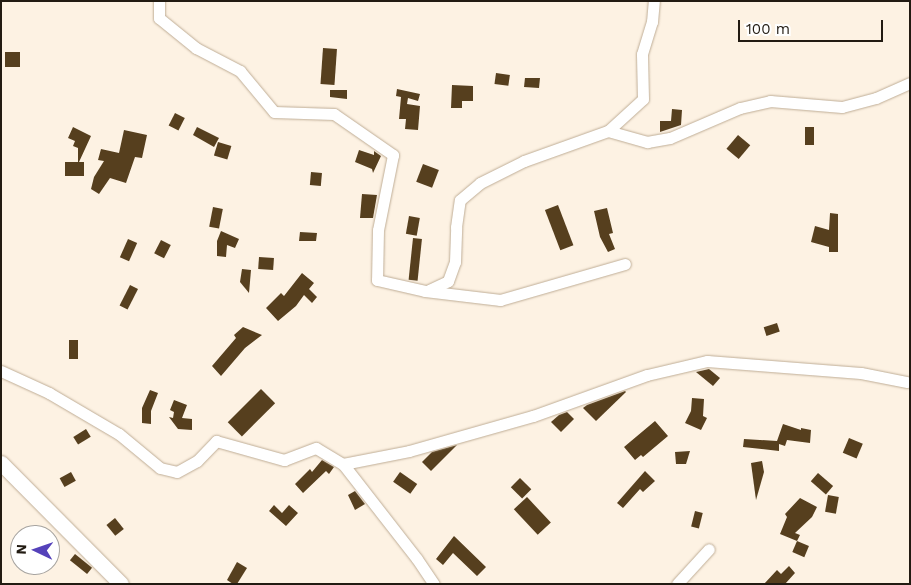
<!DOCTYPE html>
<html>
<head>
<meta charset="utf-8">
<style>
  body { margin:0 }
  #map { position:relative; width:911px; height:585px; overflow:hidden; background:#fdf2e3; font-family:"Work Sans",sans-serif }
  div>[style] { position:absolute }
  .building>* { inset:0; background:#563f1e; transform-origin:0 0 }
  .roads { filter:drop-shadow(0 0 1px #bfad96) drop-shadow(0 0 1px #bfad96) }
  .minor>* { height:11px; margin:-5.5px; padding:0 5.5px; transform-origin:5.5px; border-radius:5.5px; background:#fff }
  .major>* { height:15px; margin:-7.5px; padding:0 7.5px; transform-origin:7.5px; border-radius:7.5px; background:#fff }
  span { translate:-50% -50%; white-space:nowrap; text-align:center; line-height:1.15; -webkit-text-stroke:5px #fff; paint-order:stroke }
  .frame { position:absolute; inset:0; border:2px solid #221b12; pointer-events:none }
  .north { position:absolute; left:10px; top:525px; width:50px; height:50px; box-sizing:border-box; background:#fff; border:1px solid #a7a4a0; border-radius:50%; rotate:273deg; font-size:14px; font-weight:700; line-height:20px; text-align:center; color:#221b12 }
  .north::after { content:''; display:block; margin:auto; width:18px; height:22px; background:#5542ba; clip-path:polygon(50% 0,100% 100%,50% 72%,0 100%) }
  .scale { position:absolute; left:738px; top:20px; width:145px; height:22px; box-sizing:border-box; border:2px solid #221b12; border-top:0; padding-left:6px; font-size:15px; line-height:18px; white-space:nowrap; color:#221b12; -webkit-text-stroke:4px #fff; paint-order:stroke }
</style>
</head>
<body>
<div id="map">
  <div class="building">
    <div style="left:323px;top:48px;width:14px;height:36px;rotate:4deg"></div>
    <div style="left:5px;top:52px;width:15px;height:15px"></div>
    <div style="left:496px;top:73px;width:14px;height:11px;rotate:8deg"></div>
    <div style="clip-path:polygon(525px 78px,540px 78px,539px 88px,524px 87px)"></div>
    <div style="clip-path:polygon(452px 85px,473px 86px,473px 101px,462px 101px,462px 108px,451px 108px)"></div>
    <div style="clip-path:polygon(397px 89px,420px 94px,418px 101px,408px 98px,407px 104px,420px 106px,418px 130px,405px 129px,406px 119px,399px 119px,401px 97px,396px 96px)"></div>
    <div style="clip-path:polygon(330px 90px,347px 90px,347px 99px,330px 97px)"></div>
    <div style="clip-path:polygon(672px 109px,682px 110px,681px 125px,660px 132px,660px 121px,671px 121px)"></div>
    <div style="left:175px;top:113px;width:11px;height:14px;rotate:27deg"></div>
    <div style="clip-path:polygon(73px 127px,91px 136px,79px 162px,84px 162px,84px 176px,65px 176px,65px 162px,78px 162px,78px 148px,73px 146px,75px 141px,68px 138px)"></div>
    <div style="clip-path:polygon(197px 127px,219px 138px,214px 147px,193px 135px)"></div>
    <div style="left:805px;top:127px;width:9px;height:18px"></div>
    <div style="clip-path:polygon(124px 130px,147px 135px,142px 158px,135px 157px,126px 183px,110px 178px,99px 194px,91px 189px,94px 177px,104px 161px,98px 160px,101px 149px,119px 153px)"></div>
    <div style="left:738px;top:135px;width:16px;height:18px;rotate:40deg"></div>
    <div style="left:218px;top:142px;width:14px;height:14px;rotate:17deg"></div>
    <div style="clip-path:polygon(359px 150px,374px 155px,374px 151px,381px 156px,373px 173px,372px 169px,355px 162px)"></div>
    <div style="left:423px;top:164px;width:17px;height:19px;rotate:21deg"></div>
    <div style="left:311px;top:172px;width:11px;height:13px;rotate:5deg"></div>
    <div style="clip-path:polygon(362px 194px,377px 195px,373px 218px,360px 218px)"></div>
    <div style="left:558px;top:205px;width:43px;height:14px;rotate:69deg"></div>
    <div style="left:213px;top:207px;width:10px;height:20px;rotate:11deg"></div>
    <div style="clip-path:polygon(607px 208px,613px 233px,609px 234px,615px 249px,608px 252px,600px 237px,594px 211px)"></div>
    <div style="clip-path:polygon(830px 213px,838px 214px,838px 252px,829px 252px,829px 247px,811px 242px,815px 226px,829px 230px)"></div>
    <div style="left:409px;top:216px;width:11px;height:18px;rotate:10deg"></div>
    <div style="clip-path:polygon(221px 231px,239px 239px,235px 248px,227px 245px,226px 257px,217px 256px,217px 241px)"></div>
    <div style="clip-path:polygon(300px 232px,317px 233px,316px 241px,299px 241px)"></div>
    <div style="left:413px;top:238px;width:9px;height:42px;rotate:6deg"></div>
    <div style="left:128px;top:239px;width:10px;height:20px;rotate:24deg"></div>
    <div style="left:161px;top:240px;width:11px;height:15px;rotate:27deg"></div>
    <div style="left:259px;top:257px;width:15px;height:12px;rotate:4deg"></div>
    <div style="clip-path:polygon(242px 269px,251px 270px,249px 293px,240px 282px)"></div>
    <div style="clip-path:polygon(302px 273px,314px 283px,309px 289px,317px 297px,312px 303px,304px 295px,296px 306px,278px 321px,266px 308px,281px 293px,284px 296px)"></div>
    <div style="left:130px;top:285px;width:9px;height:23px;rotate:27deg"></div>
    <div style="left:777px;top:323px;width:9px;height:14px;rotate:72deg"></div>
    <div style="clip-path:polygon(243px 327px,262px 335px,245px 348px,221px 376px,212px 366px,236px 338px,234px 335px)"></div>
    <div style="left:69px;top:340px;width:9px;height:19px"></div>
    <div style="clip-path:polygon(709px 369px,720px 378px,713px 386px,696px 372px)"></div>
    <div style="left:261px;top:389px;width:20px;height:47px;rotate:45deg"></div>
    <div style="clip-path:polygon(150px 390px,158px 393px,151px 411px,151px 424px,142px 423px,142px 408px)"></div>
    <div style="clip-path:polygon(625px 391px,626px 392px,596px 421px,583px 408px,587px 405px)"></div>
    <div style="clip-path:polygon(692px 398px,704px 399px,703px 416px,707px 418px,701px 430px,685px 423px,691px 411px)"></div>
    <div style="clip-path:polygon(174px 400px,187px 405px,182px 418px,192px 419px,192px 430px,178px 429px,169px 417px,173px 418px,174px 412px,170px 410px)"></div>
    <div style="clip-path:polygon(567px 412px,574px 419px,561px 432px,551px 422px,559px 415px)"></div>
    <div style="clip-path:polygon(655px 421px,668px 436px,643px 457px,641px 455px,635px 460px,624px 447px)"></div>
    <div style="clip-path:polygon(783px 424px,801px 430px,801px 428px,811px 430px,810px 443px,787px 440px,785px 446px,779px 444px,779px 451px,743px 447px,744px 439px,777px 441px)"></div>
    <div style="left:86px;top:429px;width:9px;height:15px;rotate:58deg"></div>
    <div style="left:849px;top:438px;width:15px;height:16px;rotate:23deg"></div>
    <div style="clip-path:polygon(457px 445px,431px 471px,422px 462px,432px 452px)"></div>
    <div style="clip-path:polygon(690px 451px,686px 464px,676px 464px,675px 452px)"></div>
    <div style="clip-path:polygon(322px 460px,334px 467px,329px 474px,326px 471px,303px 493px,295px 484px,310px 469px,312px 472px)"></div>
    <div style="clip-path:polygon(762px 461px,764px 472px,756px 500px,751px 463px)"></div>
    <div style="clip-path:polygon(645px 471px,655px 481px,643px 492px,640px 489px,623px 508px,617px 503px)"></div>
    <div style="left:71px;top:472px;width:10px;height:13px;rotate:61deg"></div>
    <div style="left:400px;top:472px;width:21px;height:12px;rotate:35deg"></div>
    <div style="left:818px;top:473px;width:20px;height:11px;rotate:41deg"></div>
    <div style="left:520px;top:478px;width:16px;height:13px;rotate:45deg"></div>
    <div style="clip-path:polygon(355px 491px,365px 504px,355px 510px,348px 495px)"></div>
    <div style="left:828px;top:495px;width:11px;height:17px;rotate:10deg"></div>
    <div style="left:527px;top:497px;width:35px;height:18px;rotate:47deg"></div>
    <div style="clip-path:polygon(800px 498px,817px 507px,812px 517px,795px 533px,800px 535px,797px 541px,780px 534px,787px 517px,785px 514px)"></div>
    <div style="clip-path:polygon(274px 505px,282px 513px,289px 505px,298px 513px,286px 526px,269px 511px)"></div>
    <div style="left:695px;top:511px;width:8px;height:16px;rotate:14deg"></div>
    <div style="left:115px;top:518px;width:14px;height:11px;rotate:51deg"></div>
    <div style="clip-path:polygon(454px 536px,486px 567px,477px 576px,453px 553px,443px 565px,436px 559px)"></div>
    <div style="left:797px;top:541px;width:13px;height:12px;rotate:23deg"></div>
    <div style="left:75px;top:554px;width:22px;height:8px;rotate:39deg"></div>
    <div style="clip-path:polygon(237px 562px,247px 568px,237px 584px,233px 584px,227px 580px)"></div>
    <div style="clip-path:polygon(789px 566px,795px 573px,785px 584px,764px 584px,777px 570px,781px 574px)"></div>
  </div>
  <div class="roads">
    <div class="minor">
      <div style="left:159px;top:1px;width:17px;rotate:90deg"></div>
      <div style="left:159px;top:18px;width:48px;rotate:39deg"></div>
      <div style="left:196px;top:48px;width:50px;rotate:27.6deg"></div>
      <div style="left:240px;top:71px;width:53px;rotate:50.3deg"></div>
      <div style="left:274px;top:112px;width:60px;rotate:1.9deg"></div>
      <div style="left:334px;top:114px;width:72px;rotate:34.8deg"></div>
      <div style="left:393px;top:155px;width:76px;rotate:101.3deg"></div>
      <div style="left:378px;top:230px;width:50px;rotate:91.1deg"></div>
      <div style="left:377px;top:280px;width:49px;rotate:12.9deg"></div>
      <div style="left:425px;top:291px;width:76px;rotate:6.8deg"></div>
      <div style="left:500px;top:300px;width:130px;rotate:-16.1deg"></div>
      <div style="left:608px;top:131px;width:41px;rotate:15.8deg"></div>
      <div style="left:647px;top:142px;width:23px;rotate:-10deg"></div>
      <div style="left:670px;top:138px;width:76px;rotate:-23.2deg"></div>
      <div style="left:740px;top:108px;width:31px;rotate:-13deg"></div>
      <div style="left:770px;top:101px;width:72px;rotate:4.8deg"></div>
      <div style="left:842px;top:107px;width:35px;rotate:-15deg"></div>
      <div style="left:876px;top:98px;width:37px;rotate:-24deg"></div>
      <div style="left:427px;top:291px;width:23px;rotate:-25deg"></div>
      <div style="left:448px;top:281px;width:20px;rotate:-70deg"></div>
      <div style="left:455px;top:262px;width:35px;rotate:-88deg"></div>
      <div style="left:456px;top:227px;width:27px;rotate:-82deg"></div>
      <div style="left:460px;top:200px;width:26px;rotate:-40deg"></div>
      <div style="left:480px;top:183px;width:49px;rotate:-26.6deg"></div>
      <div style="left:524px;top:161px;width:89px;rotate:-19.7deg"></div>
      <div style="left:608px;top:131px;width:47px;rotate:-42.4deg"></div>
      <div style="left:643px;top:99px;width:45px;rotate:-91.3deg"></div>
      <div style="left:642px;top:54px;width:34px;rotate:-73deg"></div>
      <div style="left:652px;top:22px;width:21px;rotate:-85deg"></div>
      <div style="left:1px;top:371px;width:53px;rotate:24.6deg"></div>
      <div style="left:49px;top:393px;width:81px;rotate:30.4deg"></div>
      <div style="left:119px;top:434px;width:53px;rotate:39.7deg"></div>
      <div style="left:160px;top:468px;width:17px;rotate:13deg"></div>
      <div style="left:177px;top:472px;width:23px;rotate:-29deg"></div>
      <div style="left:197px;top:461px;width:28px;rotate:-46deg"></div>
      <div style="left:216px;top:441px;width:71px;rotate:15.6deg"></div>
      <div style="left:284px;top:460px;width:34px;rotate:-21deg"></div>
      <div style="left:316px;top:448px;width:31px;rotate:31deg"></div>
      <div style="left:343px;top:464px;width:120px;rotate:52.1deg"></div>
      <div style="left:417px;top:559px;width:30px;rotate:56deg"></div>
      <div style="left:343px;top:464px;width:67px;rotate:-11.1deg"></div>
      <div style="left:409px;top:451px;width:129px;rotate:-15.8deg"></div>
      <div style="left:533px;top:416px;width:121px;rotate:-19.8deg"></div>
      <div style="left:647px;top:375px;width:62px;rotate:-13.1deg"></div>
      <div style="left:707px;top:361px;width:154px;rotate:4.5deg"></div>
      <div style="left:861px;top:373px;width:47px;rotate:11.1deg"></div>
      <div style="left:677px;top:584px;width:47px;rotate:-47.6deg"></div>
    </div>
    <div class="major">
      <div style="left:1px;top:463px;width:170px;rotate:45.2deg"></div>
    </div>
  </div>
  <div class="frame"></div>
  <div class="north">N</div>
  <div class="scale">100 m</div>
</div>
</body>
</html>
